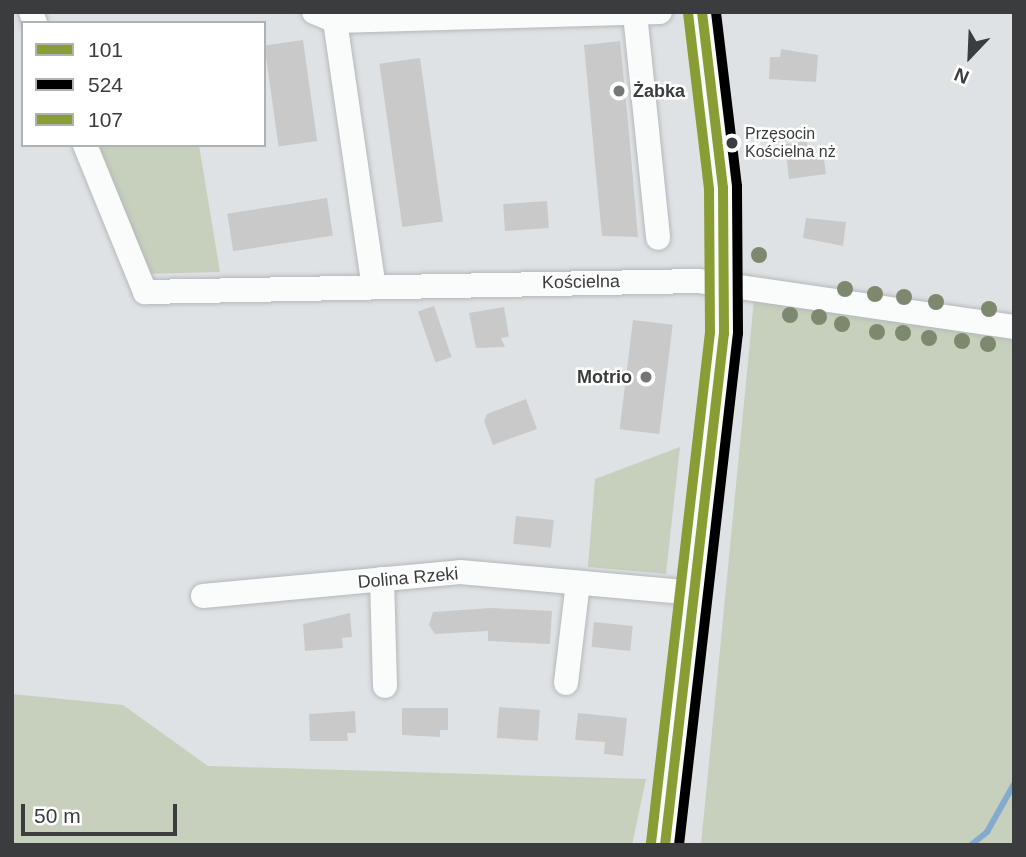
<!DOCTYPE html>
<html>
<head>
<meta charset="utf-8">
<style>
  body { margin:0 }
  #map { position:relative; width:1026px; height:857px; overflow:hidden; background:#dfe2e4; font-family:Helvetica,sans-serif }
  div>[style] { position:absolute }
  .green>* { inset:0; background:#c6d0bc }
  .stream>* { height:6px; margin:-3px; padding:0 3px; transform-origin:3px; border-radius:3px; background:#83abce }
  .building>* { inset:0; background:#c9c9c9; transform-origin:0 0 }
  .roads { filter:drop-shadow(0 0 2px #b5b8ba) drop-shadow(0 0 2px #b5b8ba) }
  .minor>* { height:24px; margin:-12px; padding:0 12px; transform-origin:12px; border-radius:12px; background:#fafbfb }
  .bus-1>* { height:10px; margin:-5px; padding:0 5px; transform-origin:5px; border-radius:5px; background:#889d34 }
  .bus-2>* { height:10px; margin:-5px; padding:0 5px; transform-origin:5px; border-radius:5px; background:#000 }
  .bus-3>* { height:10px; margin:-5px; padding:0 5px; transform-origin:5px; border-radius:5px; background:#889d34 }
  .trees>* { width:16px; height:16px; margin:-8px; border-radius:50%; background:#7e886e }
  .dots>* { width:19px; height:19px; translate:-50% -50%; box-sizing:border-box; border:4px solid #fff; border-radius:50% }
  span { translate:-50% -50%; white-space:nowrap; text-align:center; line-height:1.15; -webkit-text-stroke:5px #fff; paint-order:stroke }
  .bus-label { font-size:16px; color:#3a3c3e }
  .left { translate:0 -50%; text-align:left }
  .poi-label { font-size:18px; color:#3a3c3e; font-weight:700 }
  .right { translate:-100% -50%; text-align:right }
  .street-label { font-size:18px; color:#3a3c3e }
  .frame { position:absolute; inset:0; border:14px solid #3a3c3e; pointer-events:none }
  .legend { position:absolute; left:21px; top:21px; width:245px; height:126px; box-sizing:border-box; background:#fff; border:2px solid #b0b1b2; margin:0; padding:9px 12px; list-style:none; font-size:21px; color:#3a3c3e }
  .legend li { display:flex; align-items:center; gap:14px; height:35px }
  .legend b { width:35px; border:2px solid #b0b1b2 }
  .north { position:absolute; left:935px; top:21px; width:70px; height:70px; -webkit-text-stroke:5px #fff; paint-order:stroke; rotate:203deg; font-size:19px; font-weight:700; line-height:28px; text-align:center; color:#3a3c3e }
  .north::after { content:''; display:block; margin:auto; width:24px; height:32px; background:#3a3c3e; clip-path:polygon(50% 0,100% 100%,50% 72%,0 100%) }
  .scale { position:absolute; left:21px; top:804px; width:156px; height:32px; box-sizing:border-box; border:4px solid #3a3c3e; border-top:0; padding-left:9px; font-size:21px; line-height:24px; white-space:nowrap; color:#3a3c3e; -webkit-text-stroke:5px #fff; paint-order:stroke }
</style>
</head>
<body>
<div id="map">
  <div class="green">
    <div style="clip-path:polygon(96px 145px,199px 145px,220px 272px,145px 274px)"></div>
    <div style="clip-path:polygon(754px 300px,880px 314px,1014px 340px,1014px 845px,701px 845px)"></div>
    <div style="clip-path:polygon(680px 447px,666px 574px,588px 567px,595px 479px)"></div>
    <div style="clip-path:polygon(12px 694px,123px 705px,208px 766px,646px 779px,632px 845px,12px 845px)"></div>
  </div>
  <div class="stream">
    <div style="left:971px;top:845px;width:21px;rotate:-39deg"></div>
    <div style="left:987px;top:832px;width:55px;rotate:-60.6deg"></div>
  </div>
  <div class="building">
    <div style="left:303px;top:40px;width:102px;height:39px;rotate:82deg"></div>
    <div style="clip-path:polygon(620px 41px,628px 122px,638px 237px,602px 236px,597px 185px,584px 45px)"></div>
    <div style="clip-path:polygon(781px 49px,818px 55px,816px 82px,769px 79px,770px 57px,780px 57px)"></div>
    <div style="left:420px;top:58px;width:165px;height:41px;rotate:82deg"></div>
    <div style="clip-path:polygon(807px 141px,808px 154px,823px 152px,826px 174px,789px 179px,785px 144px)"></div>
    <div style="left:327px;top:198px;width:38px;height:101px;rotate:81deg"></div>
    <div style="left:547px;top:201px;width:27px;height:44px;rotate:86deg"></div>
    <div style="clip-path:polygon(806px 218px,846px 222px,843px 246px,803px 238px)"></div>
    <div style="left:434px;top:306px;width:54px;height:17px;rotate:71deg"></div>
    <div style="clip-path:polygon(504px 307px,509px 337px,501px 338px,505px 347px,476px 348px,469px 313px)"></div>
    <div style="left:633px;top:320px;width:40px;height:110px;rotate:7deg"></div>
    <div style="clip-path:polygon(526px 399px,537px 429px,493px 445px,484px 421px,487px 414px)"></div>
    <div style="left:516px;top:516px;width:38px;height:28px;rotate:6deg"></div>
    <div style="clip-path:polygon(491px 608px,552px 611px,550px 644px,488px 641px,488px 631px,435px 634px,429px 625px,433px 612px)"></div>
    <div style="clip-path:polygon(350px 613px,352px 637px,342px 638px,343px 648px,305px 651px,303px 624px)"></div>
    <div style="left:594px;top:622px;width:39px;height:25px;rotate:6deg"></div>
    <div style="left:499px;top:707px;width:41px;height:31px;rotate:4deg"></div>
    <div style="clip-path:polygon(402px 708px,448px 708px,448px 730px,440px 730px,440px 737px,402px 735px)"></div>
    <div style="clip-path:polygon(355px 711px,356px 733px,347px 733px,348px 741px,310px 741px,309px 714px)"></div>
    <div style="clip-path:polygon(578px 713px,627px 718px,623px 756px,604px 754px,605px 742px,575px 740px)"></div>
  </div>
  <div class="roads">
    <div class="minor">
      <div style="left:31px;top:12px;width:12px;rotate:70deg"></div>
      <div style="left:314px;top:12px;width:23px;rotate:23deg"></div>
      <div style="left:335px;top:21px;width:325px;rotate:-1.6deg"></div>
      <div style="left:635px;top:14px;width:225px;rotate:84.1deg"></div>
      <div style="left:335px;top:21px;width:269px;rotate:81.7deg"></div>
      <div style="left:85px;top:145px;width:159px;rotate:67.8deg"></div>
      <div style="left:145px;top:292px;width:554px;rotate:-1.14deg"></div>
      <div style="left:699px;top:281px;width:318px;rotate:8.3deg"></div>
      <div style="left:382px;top:579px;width:107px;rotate:88.4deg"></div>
      <div style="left:203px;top:596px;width:258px;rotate:-5.3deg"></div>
      <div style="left:460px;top:572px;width:236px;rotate:5.1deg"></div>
      <div style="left:566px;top:683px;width:101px;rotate:-83.2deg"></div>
      <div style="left:665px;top:845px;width:515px;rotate:-83.43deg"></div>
      <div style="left:724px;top:333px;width:145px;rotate:-90.4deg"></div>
      <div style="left:723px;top:188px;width:177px;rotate:-96.8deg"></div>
    </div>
  </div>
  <div class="bus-1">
    <div style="left:665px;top:845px;width:515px;rotate:-83.43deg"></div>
    <div style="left:724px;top:333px;width:145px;rotate:-90.4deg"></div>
    <div style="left:723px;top:188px;width:177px;rotate:-96.8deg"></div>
  </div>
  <div class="bus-2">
    <div style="left:679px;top:845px;width:515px;rotate:-83.43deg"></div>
    <div style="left:738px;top:333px;width:147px;rotate:-90.4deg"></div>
    <div style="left:737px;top:186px;width:175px;rotate:-96.9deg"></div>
  </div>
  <div class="bus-3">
    <div style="left:651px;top:843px;width:514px;rotate:-83.41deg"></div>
    <div style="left:710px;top:332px;width:143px;rotate:-90.4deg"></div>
    <div style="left:709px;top:189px;width:176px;rotate:-96.8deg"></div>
  </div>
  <div class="trees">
    <div style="left:759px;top:255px"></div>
    <div style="left:845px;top:289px"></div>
    <div style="left:875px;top:294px"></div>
    <div style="left:904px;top:297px"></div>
    <div style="left:936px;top:302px"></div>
    <div style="left:989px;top:309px"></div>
    <div style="left:790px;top:315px"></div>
    <div style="left:819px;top:317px"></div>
    <div style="left:842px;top:324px"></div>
    <div style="left:877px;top:332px"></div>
    <div style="left:903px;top:333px"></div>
    <div style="left:929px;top:338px"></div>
    <div style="left:962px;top:341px"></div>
    <div style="left:988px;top:344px"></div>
  </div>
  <div class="dots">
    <div style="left:619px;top:91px;background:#747678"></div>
    <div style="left:732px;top:143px;background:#3a3c3e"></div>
    <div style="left:646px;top:377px;background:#747678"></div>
  </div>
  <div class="bus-label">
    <span class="left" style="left:745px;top:143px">Przęsocin<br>Kościelna nż</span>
  </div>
  <div class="poi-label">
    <span class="left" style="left:633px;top:91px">Żabka</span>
    <span class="right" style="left:632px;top:377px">Motrio</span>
  </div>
  <div class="street-label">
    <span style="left:581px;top:282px;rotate:-1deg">Kościelna</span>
    <span style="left:408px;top:578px;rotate:-5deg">Dolina Rzeki</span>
  </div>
  <div class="frame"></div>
  <ul class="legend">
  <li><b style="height:9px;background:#889d34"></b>101</li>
  <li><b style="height:9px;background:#000"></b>524</li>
  <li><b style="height:9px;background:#889d34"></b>107</li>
  </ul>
  <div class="north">N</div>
  <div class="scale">50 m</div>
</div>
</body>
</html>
